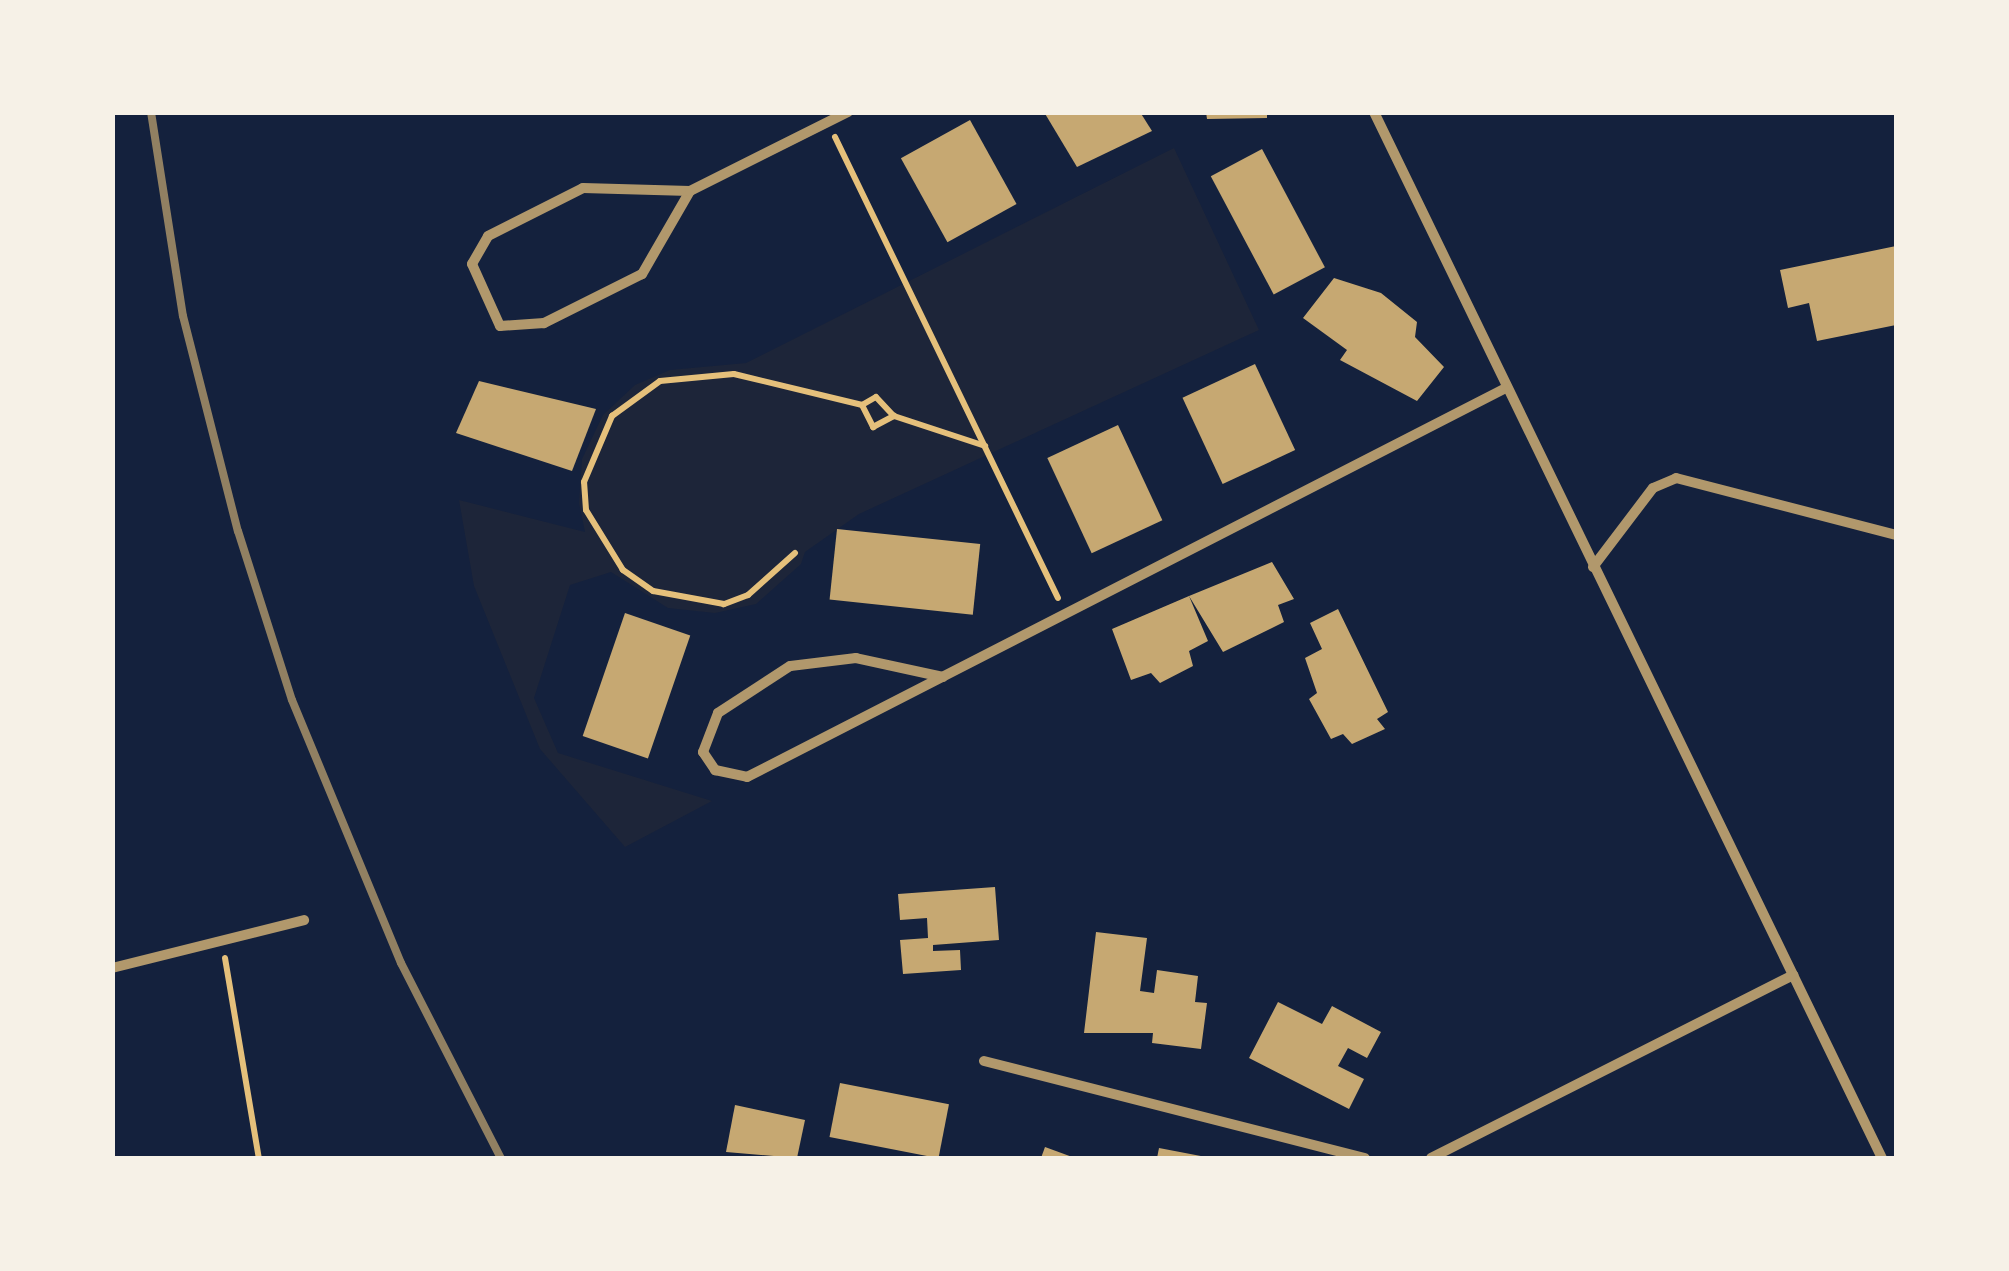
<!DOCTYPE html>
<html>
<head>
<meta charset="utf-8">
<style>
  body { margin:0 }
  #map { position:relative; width:2009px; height:1271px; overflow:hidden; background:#14213d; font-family:Signika,sans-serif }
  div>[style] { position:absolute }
  .green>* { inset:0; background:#1d2539 }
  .building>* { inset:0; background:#c6a872; transform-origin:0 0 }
  .path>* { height:6px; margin:-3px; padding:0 3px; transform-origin:3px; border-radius:3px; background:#e5c07b }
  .minor>* { height:10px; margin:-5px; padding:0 5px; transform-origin:5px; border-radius:5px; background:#b1986c }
  .rail>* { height:8px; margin:-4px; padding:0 4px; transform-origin:4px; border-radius:4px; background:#918062 }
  span { translate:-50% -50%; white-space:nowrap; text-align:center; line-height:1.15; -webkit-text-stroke:10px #f6f1e7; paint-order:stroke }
  .frame { position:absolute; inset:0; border:115px solid #f6f1e7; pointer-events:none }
</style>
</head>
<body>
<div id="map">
  <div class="green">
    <div style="clip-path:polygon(1174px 148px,1259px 330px,859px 514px,805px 552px,801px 564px,756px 604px,715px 613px,668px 608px,611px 572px,570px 585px,534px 698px,558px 753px,712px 801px,625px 847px,540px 749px,474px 586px,459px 500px,585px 532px,579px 503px,582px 459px,603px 415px,635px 385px,670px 370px,746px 363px)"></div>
  </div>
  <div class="building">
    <div style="clip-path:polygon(1044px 112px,1140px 112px,1152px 131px,1077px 167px)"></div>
    <div style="clip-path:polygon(1206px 112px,1267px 112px,1267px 118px,1207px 119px)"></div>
    <div style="left:970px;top:120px;width:96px;height:79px;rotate:61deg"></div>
    <div style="left:1262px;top:149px;width:134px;height:58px;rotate:62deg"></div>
    <div style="clip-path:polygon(1896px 246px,1896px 325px,1817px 341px,1809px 303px,1788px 308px,1780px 270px)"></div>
    <div style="clip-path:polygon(1334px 278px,1381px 293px,1417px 322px,1415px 337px,1444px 367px,1417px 401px,1340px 360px,1347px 350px,1303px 318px)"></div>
    <div style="left:1255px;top:364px;width:95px;height:80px;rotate:65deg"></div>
    <div style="clip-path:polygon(479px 381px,596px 409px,572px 471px,456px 433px)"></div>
    <div style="left:1118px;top:425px;width:105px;height:78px;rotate:65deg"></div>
    <div style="left:837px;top:529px;width:144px;height:71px;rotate:6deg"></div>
    <div style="clip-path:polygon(1272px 562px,1294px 599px,1278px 605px,1284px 622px,1223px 652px,1189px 596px,1208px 641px,1189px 651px,1193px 666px,1160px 683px,1151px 673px,1131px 680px,1112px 629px,1189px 596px)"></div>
    <div style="clip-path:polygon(1338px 609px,1388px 712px,1377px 719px,1385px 729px,1352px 744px,1343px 734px,1331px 739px,1309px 699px,1317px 693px,1305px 658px,1322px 649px,1310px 623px)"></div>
    <div style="left:625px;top:613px;width:69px;height:130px;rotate:19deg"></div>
    <div style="clip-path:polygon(995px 887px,999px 940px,933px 945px,933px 951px,960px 950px,961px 970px,903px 974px,900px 940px,928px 938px,927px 918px,900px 920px,898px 894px)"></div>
    <div style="clip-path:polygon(1096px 932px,1147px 938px,1140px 991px,1154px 993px,1157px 970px,1198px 976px,1195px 1002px,1207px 1003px,1201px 1049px,1152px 1043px,1153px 1033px,1084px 1033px)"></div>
    <div style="clip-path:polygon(1278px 1002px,1322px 1024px,1332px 1006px,1381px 1032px,1367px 1058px,1348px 1048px,1338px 1066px,1364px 1079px,1349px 1109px,1249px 1058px)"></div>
    <div style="left:840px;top:1083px;width:111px;height:55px;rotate:11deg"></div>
    <div style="clip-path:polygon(735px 1105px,805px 1120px,797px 1158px,726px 1152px)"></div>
    <div style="clip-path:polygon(1045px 1147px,1075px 1158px,1041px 1158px)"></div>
    <div style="clip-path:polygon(1159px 1148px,1206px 1157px,1206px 1158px,1157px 1158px)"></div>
  </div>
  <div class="path">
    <div style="left:835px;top:137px;width:512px;rotate:64.19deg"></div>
    <div style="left:862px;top:405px;width:25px;rotate:63deg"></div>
    <div style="left:873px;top:427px;width:24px;rotate:-28deg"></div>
    <div style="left:795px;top:553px;width:63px;rotate:138.2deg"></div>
    <div style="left:748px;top:595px;width:26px;rotate:159deg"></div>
    <div style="left:724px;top:604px;width:72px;rotate:-169.6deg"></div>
    <div style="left:653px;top:591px;width:37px;rotate:-145deg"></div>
    <div style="left:623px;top:570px;width:70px;rotate:-121.7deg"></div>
    <div style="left:586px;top:510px;width:28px;rotate:-94deg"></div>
    <div style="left:584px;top:482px;width:72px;rotate:-67deg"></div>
    <div style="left:612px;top:416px;width:59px;rotate:-36.1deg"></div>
    <div style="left:660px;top:381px;width:74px;rotate:-5.4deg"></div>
    <div style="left:734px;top:374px;width:132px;rotate:13.6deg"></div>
    <div style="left:862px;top:405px;width:16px;rotate:-30deg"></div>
    <div style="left:876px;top:397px;width:26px;rotate:47deg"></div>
    <div style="left:894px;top:416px;width:96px;rotate:18.2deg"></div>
    <div style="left:225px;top:958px;width:203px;rotate:80.4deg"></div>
  </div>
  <div class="minor">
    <div style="left:1374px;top:112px;width:1163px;rotate:64.1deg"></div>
    <div style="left:690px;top:191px;width:96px;rotate:120deg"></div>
    <div style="left:642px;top:274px;width:110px;rotate:153.4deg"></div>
    <div style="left:544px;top:323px;width:44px;rotate:176.1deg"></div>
    <div style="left:500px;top:326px;width:68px;rotate:-114.3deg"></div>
    <div style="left:472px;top:264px;width:32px;rotate:-60deg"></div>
    <div style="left:488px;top:236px;width:106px;rotate:-26.8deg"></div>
    <div style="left:583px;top:188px;width:107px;rotate:1.6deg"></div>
    <div style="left:690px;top:191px;width:177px;rotate:-26.6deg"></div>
    <div style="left:1593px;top:567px;width:99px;rotate:-52.8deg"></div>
    <div style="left:1653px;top:488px;width:25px;rotate:-23deg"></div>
    <div style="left:1676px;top:478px;width:227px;rotate:14.5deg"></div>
    <div style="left:943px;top:677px;width:89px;rotate:-167.7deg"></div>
    <div style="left:856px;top:658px;width:66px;rotate:173.1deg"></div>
    <div style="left:790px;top:666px;width:86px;rotate:146.9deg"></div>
    <div style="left:718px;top:713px;width:42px;rotate:111deg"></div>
    <div style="left:703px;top:752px;width:22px;rotate:56deg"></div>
    <div style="left:715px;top:770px;width:33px;rotate:12deg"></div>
    <div style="left:747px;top:777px;width:853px;rotate:-27.14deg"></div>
    <div style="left:112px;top:968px;width:198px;rotate:-14deg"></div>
    <div style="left:984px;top:1061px;width:393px;rotate:14.3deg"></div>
    <div style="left:1431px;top:1158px;width:406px;rotate:-26.8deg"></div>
  </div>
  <div class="rail">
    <div style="left:151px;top:112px;width:206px;rotate:81.1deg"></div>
    <div style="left:183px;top:316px;width:222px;rotate:75.7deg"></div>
    <div style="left:238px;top:531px;width:177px;rotate:72.3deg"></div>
    <div style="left:292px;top:700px;width:285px;rotate:67.5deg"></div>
    <div style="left:401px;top:963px;width:219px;rotate:62.9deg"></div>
  </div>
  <div class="frame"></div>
</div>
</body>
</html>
